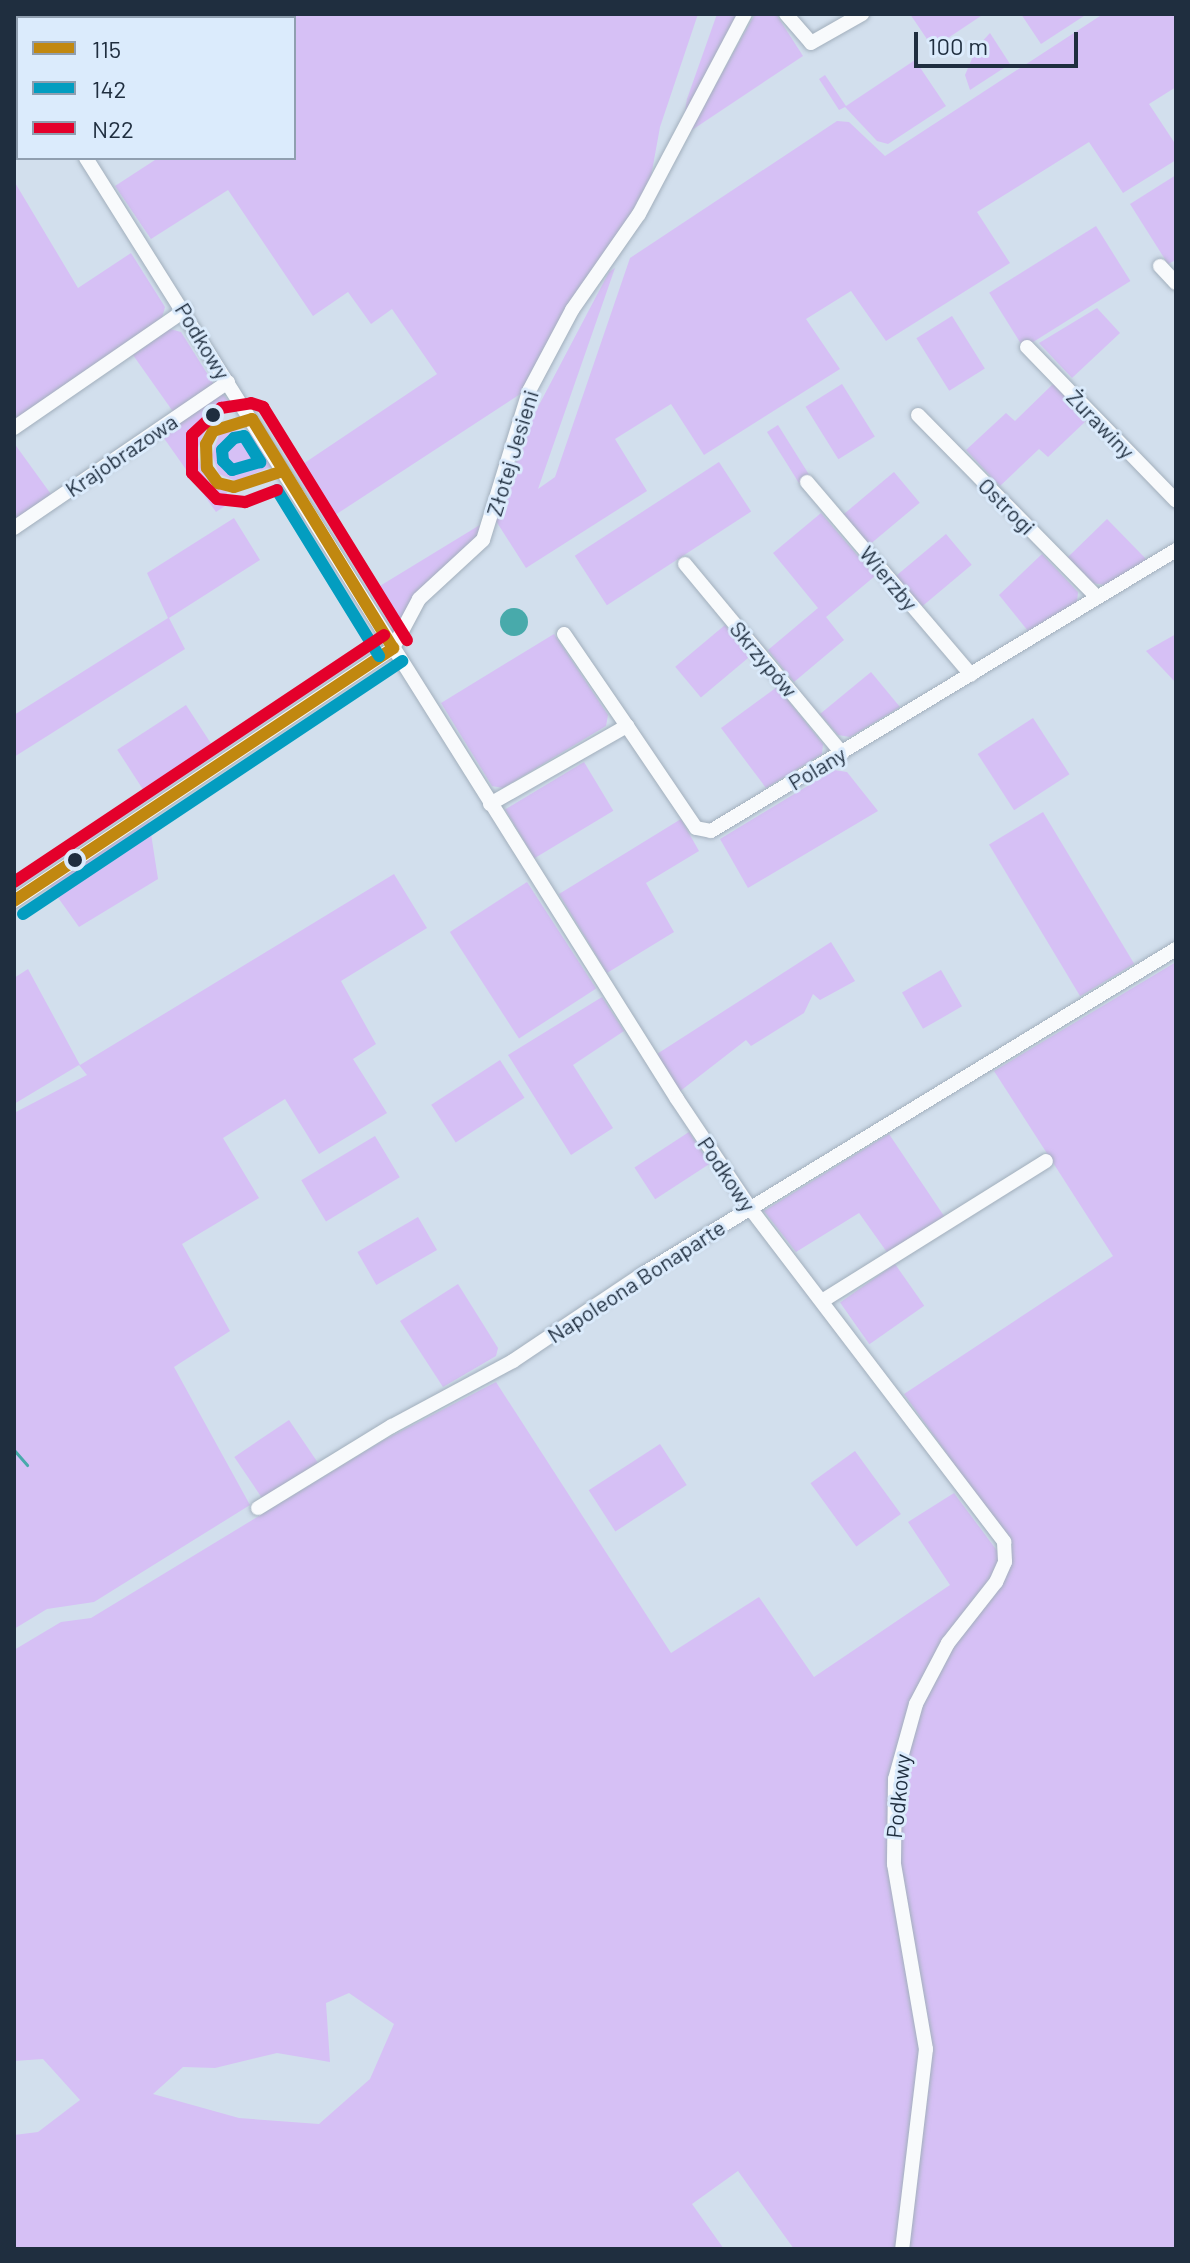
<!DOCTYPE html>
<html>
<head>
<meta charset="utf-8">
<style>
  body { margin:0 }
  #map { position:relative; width:1190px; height:2263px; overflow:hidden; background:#d2dfed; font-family:Barlow,sans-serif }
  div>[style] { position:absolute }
  .green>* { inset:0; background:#d6c0f5; transform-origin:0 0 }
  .water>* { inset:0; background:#48aaab }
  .round { border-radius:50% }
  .stream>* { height:3px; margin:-1.5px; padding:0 1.5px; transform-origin:1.5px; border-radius:1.5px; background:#48aaab }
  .roads { filter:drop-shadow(0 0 2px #a2afbc) drop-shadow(0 0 2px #a2afbc) }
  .minor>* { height:14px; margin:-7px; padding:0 7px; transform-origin:7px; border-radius:7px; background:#f8fafc }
  .bus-1>* { height:12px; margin:-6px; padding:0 6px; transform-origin:6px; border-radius:6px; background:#c18810 }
  .bus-2>* { height:12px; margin:-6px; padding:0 6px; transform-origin:6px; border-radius:6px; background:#039dc0 }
  .bus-3>* { height:12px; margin:-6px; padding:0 6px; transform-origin:6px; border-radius:6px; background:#e4002b }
  .dots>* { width:22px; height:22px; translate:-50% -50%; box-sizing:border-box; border:4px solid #dbebfc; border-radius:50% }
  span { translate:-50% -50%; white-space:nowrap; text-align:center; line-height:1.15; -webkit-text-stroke:6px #dbebfc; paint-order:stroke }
  .street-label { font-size:22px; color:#1f2e3f }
  .frame { position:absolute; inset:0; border:16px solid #1f2e3f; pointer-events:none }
  .legend { position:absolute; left:16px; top:16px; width:280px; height:144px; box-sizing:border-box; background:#dbebfc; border:2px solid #909fb0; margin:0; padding:10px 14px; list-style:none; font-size:24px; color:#1f2e3f }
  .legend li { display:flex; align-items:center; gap:16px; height:40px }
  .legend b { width:40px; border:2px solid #909fb0 }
  .scale { position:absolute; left:914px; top:32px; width:164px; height:36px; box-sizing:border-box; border:4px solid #1f2e3f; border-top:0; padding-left:10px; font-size:24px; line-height:28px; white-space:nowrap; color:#1f2e3f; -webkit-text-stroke:6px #dbebfc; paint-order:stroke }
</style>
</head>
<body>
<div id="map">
  <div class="green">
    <div style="clip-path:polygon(153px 14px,698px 14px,660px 127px,650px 182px,525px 391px,326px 521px,294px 470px,437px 374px,392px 309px,371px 324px,348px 292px,313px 316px,228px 190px,151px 239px,115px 186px,158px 158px,294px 158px,294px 18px,148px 18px)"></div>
    <div style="clip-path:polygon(717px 14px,741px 14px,684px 117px,687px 99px)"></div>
    <div style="clip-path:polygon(755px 14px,776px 14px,803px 56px,689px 132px)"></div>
    <div style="clip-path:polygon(910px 14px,984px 14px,933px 48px)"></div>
    <div style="clip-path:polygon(1021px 14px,1087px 14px,1041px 44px)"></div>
    <div style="clip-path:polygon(1103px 14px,1176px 14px,1176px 87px,1149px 104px,1176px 145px,1176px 160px,1123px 193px,1089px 142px,977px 212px,1010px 263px,886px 341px,851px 291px,806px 319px,840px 369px,704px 455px,671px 404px,615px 439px,647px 491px,526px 568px,496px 521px,529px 424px,609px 272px,615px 268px,538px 489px,555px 477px,630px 258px,837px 121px,849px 122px,885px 156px)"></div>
    <div style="clip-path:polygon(990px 33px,1010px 64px,970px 90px,965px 75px,977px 47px)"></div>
    <div style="clip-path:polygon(915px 60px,946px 106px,888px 144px,877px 141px,845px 107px,839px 110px,819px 79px,825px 75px,846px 106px)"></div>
    <div style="clip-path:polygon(1176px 175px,1176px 260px,1168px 264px,1130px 204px)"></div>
    <div style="clip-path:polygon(14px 181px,78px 288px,131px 253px,165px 307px,162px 318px,14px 420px)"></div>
    <div style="left:1096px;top:226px;width:65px;height:126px;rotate:58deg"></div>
    <div style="clip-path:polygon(1097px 308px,1120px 333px,1072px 378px,1039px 343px)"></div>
    <div style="left:952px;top:316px;width:62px;height:42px;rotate:58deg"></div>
    <div style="clip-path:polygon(170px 329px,181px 332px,215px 386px,174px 413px,133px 355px)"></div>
    <div style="clip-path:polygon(1054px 383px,1088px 419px,1048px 457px,1039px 449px,1000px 486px,966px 450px,1006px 413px,1015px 421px)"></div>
    <div style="left:842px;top:384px;width:62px;height:43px;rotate:58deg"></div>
    <div style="clip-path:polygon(222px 393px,235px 409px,211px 418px,196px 452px,206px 478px,227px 492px,225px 506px,216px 512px,161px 434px)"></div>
    <div style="left:778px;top:425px;width:61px;height:13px;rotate:58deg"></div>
    <div style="clip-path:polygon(227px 429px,251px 433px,273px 466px,236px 481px,219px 474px,212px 455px,219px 435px)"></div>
    <div style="clip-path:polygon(14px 443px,53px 497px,14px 523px)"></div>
    <div style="left:719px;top:462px;width:59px;height:172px;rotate:57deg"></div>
    <div style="left:894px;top:472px;width:40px;height:66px;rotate:50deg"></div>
    <div style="clip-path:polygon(821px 513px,875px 576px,826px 617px,844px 640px,794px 682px,768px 650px,818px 608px,773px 553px)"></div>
    <div style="clip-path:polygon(234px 518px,260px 560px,169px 618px,185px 649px,14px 757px,14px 715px,168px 618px,147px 573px)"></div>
    <div style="clip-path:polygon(1107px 519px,1147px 560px,1105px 585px,1092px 583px,1068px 557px)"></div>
    <div style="clip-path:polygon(488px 520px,482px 530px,395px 631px,370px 592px)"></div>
    <div style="left:946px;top:534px;width:40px;height:65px;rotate:50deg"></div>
    <div style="clip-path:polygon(1042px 554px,1078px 592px,1077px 602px,1028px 631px,999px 595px)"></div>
    <div style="left:725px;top:625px;width:40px;height:65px;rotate:50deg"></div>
    <div style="clip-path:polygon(554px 634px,608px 715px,606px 726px,503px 788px,492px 786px,441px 703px)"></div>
    <div style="clip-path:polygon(1176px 634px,1176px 683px,1146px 651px)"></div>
    <div style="clip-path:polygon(871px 672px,900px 707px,850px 737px,838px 735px,820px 714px)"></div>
    <div style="clip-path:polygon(777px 687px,823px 744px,822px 754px,766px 788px,721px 728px)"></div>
    <div style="left:186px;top:705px;width:56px;height:82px;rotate:57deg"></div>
    <div style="left:1033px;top:718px;width:67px;height:66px;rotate:57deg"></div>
    <div style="left:584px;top:762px;width:57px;height:92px;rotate:59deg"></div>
    <div style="clip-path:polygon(834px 770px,847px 772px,878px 811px,748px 888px,720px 839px)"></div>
    <div style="left:1043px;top:812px;width:177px;height:63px;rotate:59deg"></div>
    <div style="clip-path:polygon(681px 819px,699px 851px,646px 883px,674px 932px,607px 973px,559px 894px)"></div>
    <div style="clip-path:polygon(149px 821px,158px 879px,79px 927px,49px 885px)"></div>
    <div style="clip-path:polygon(394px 874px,427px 928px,341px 981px,376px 1044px,353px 1059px,387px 1113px,319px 1154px,285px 1099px,223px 1138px,259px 1198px,182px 1244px,230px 1331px,174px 1367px,250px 1505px,94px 1602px,47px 1609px,14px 1629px,14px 1113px,87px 1075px,79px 1065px,14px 1104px,14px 978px,28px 969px,80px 1065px)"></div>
    <div style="left:527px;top:882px;width:127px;height:92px;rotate:57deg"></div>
    <div style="clip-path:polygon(831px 942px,855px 981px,820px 1000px,813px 994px,804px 1013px,751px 1046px,746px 1040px,679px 1092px,657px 1054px)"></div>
    <div style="clip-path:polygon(evenodd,1176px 962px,1176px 2249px,794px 2249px,738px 2171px,692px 2204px,724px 2249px,14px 2249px,14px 2135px,38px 2132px,80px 2100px,43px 2059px,14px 2061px,14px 1650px,61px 1622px,91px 1618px,384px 1440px,496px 1382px,671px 1653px,759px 1597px,814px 1677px,950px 1585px,908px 1522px,954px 1493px,998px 1552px,1013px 1546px,904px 1394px,1113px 1256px,994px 1071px,1176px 962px,349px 1993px,394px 2024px,370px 2079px,319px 2124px,239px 2118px,153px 2094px,183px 2067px,215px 2068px,277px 2053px,330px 2062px,326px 2003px,349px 1993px)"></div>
    <div style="left:941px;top:970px;width:42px;height:45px;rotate:60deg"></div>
    <div style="clip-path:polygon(602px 997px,624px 1031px,573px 1065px,613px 1128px,571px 1155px,508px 1055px)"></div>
    <div style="left:500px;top:1060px;width:45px;height:82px;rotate:57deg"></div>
    <div style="left:689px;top:1132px;width:38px;height:65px;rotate:57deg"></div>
    <div style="clip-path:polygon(889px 1134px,946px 1219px,889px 1255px,859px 1213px,796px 1252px,764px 1211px)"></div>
    <div style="left:375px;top:1136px;width:48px;height:86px;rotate:59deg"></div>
    <div style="left:418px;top:1217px;width:38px;height:70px;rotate:60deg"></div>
    <div style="left:895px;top:1264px;width:51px;height:67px;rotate:55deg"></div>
    <div style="clip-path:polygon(458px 1284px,498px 1348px,496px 1356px,443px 1387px,400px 1321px)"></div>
    <div style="left:289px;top:1420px;width:52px;height:66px;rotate:56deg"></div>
    <div style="left:660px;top:1444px;width:49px;height:85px;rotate:57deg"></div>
    <div style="left:855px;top:1451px;width:78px;height:55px;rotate:54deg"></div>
  </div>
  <div class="water">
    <div class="round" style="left:500px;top:608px;width:28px;height:28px"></div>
  </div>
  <div class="stream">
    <div style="left:14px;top:1450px;width:20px;rotate:49deg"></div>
  </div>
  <div class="roads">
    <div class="minor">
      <div style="left:786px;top:14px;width:38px;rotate:49deg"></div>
      <div style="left:811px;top:43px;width:59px;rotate:-29.6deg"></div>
      <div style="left:14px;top:49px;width:7px;rotate:56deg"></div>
      <div style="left:86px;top:158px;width:1111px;rotate:57.87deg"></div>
      <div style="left:677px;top:1099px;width:131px;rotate:56.2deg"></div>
      <div style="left:750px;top:1208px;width:420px;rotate:52.7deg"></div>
      <div style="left:1004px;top:1542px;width:20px;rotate:87deg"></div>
      <div style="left:1005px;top:1562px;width:22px;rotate:114deg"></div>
      <div style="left:996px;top:1582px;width:78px;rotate:128.2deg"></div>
      <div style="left:948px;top:1643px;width:69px;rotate:117.7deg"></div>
      <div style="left:916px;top:1704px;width:78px;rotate:105.6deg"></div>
      <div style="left:895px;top:1779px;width:85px;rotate:90.7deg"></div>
      <div style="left:894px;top:1864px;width:188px;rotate:80.2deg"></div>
      <div style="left:926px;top:2049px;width:201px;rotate:96.8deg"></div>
      <div style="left:1160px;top:266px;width:23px;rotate:47deg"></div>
      <div style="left:1027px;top:347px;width:214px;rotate:45.9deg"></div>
      <div style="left:918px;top:415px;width:255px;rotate:45.5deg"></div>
      <div style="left:14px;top:428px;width:208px;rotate:-34.6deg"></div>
      <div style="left:807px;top:482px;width:253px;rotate:49.6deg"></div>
      <div style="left:14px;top:528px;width:259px;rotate:-34.3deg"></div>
      <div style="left:685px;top:564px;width:246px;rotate:50.3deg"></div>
      <div style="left:564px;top:634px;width:112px;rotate:55.6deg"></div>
      <div style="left:490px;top:804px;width:158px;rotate:-29.7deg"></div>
      <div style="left:627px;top:726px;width:123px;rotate:55.9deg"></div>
      <div style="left:696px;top:828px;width:15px;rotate:11deg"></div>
      <div style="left:711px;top:831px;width:543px;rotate:-31.14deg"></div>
      <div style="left:14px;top:901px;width:456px;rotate:-33.7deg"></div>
      <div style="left:393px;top:648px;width:55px;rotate:-62deg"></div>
      <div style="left:419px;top:599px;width:87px;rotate:-42.7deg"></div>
      <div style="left:483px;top:540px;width:156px;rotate:-72.8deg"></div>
      <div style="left:529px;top:391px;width:92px;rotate:-62deg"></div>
      <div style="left:572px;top:310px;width:117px;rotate:-55.1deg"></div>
      <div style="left:639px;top:214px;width:226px;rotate:-62.1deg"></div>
      <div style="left:822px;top:1301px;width:264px;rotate:-32deg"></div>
      <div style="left:258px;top:1508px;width:157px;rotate:-31.5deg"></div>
      <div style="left:392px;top:1426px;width:137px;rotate:-28.2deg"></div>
      <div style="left:513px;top:1361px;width:154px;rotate:-33.9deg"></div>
      <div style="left:641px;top:1275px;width:626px;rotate:-31.36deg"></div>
    </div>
  </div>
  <div class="bus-1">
    <div style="left:252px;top:419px;width:269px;rotate:58.4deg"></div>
    <div style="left:252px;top:419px;width:41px;rotate:162.9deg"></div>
    <div style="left:213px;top:431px;width:15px;rotate:118deg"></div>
    <div style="left:206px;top:444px;width:24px;rotate:88deg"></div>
    <div style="left:207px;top:468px;width:19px;rotate:54deg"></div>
    <div style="left:218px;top:483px;width:16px;rotate:14deg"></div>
    <div style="left:234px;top:487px;width:52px;rotate:-18.1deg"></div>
    <div style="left:14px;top:901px;width:456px;rotate:-33.7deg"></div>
  </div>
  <div class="bus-2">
    <div style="left:244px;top:436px;width:31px;rotate:58deg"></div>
    <div style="left:260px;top:462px;width:29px;rotate:164deg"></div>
    <div style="left:232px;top:470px;width:13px;rotate:-135deg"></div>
    <div style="left:223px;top:461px;width:11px;rotate:-95deg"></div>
    <div style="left:222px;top:450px;width:17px;rotate:-45deg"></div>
    <div style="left:234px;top:438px;width:10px;rotate:-11deg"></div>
    <div style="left:277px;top:490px;width:195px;rotate:58.4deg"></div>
    <div style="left:23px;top:914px;width:456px;rotate:-33.7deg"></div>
  </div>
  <div class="bus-3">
    <div style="left:277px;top:490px;width:34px;rotate:159deg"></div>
    <div style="left:245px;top:502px;width:28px;rotate:-174deg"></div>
    <div style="left:217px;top:499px;width:36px;rotate:-134deg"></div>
    <div style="left:192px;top:473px;width:38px;rotate:-90deg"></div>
    <div style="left:192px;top:435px;width:40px;rotate:-43deg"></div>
    <div style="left:221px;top:408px;width:30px;rotate:-9deg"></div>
    <div style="left:251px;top:403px;width:13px;rotate:18deg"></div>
    <div style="left:263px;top:407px;width:274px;rotate:58.3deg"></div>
    <div style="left:14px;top:882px;width:445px;rotate:-33.7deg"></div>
  </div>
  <div class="dots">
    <div style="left:213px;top:415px;background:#1f2e3f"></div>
    <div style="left:75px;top:860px;background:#1f2e3f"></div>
  </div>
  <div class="street-label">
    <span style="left:203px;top:341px;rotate:59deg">Podkowy</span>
    <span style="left:1101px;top:424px;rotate:46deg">Żurawiny</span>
    <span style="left:512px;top:453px;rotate:-73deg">Złotej Jesieni</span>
    <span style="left:121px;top:455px;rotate:-34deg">Krajobrazowa</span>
    <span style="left:1007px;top:506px;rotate:45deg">Ostrogi</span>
    <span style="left:889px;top:578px;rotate:50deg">Wierzby</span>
    <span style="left:764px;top:659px;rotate:50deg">Skrzypów</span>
    <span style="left:817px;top:768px;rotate:-31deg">Polany</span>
    <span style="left:727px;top:1174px;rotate:56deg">Podkowy</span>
    <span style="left:636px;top:1281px;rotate:-33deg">Napoleona Bonaparte</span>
    <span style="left:898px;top:1796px;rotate:-84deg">Podkowy</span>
  </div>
  <div class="frame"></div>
  <ul class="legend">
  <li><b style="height:10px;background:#c18810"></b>115</li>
  <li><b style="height:10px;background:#039dc0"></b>142</li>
  <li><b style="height:10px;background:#e4002b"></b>N22</li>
  </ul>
  <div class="scale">100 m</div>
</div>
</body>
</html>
